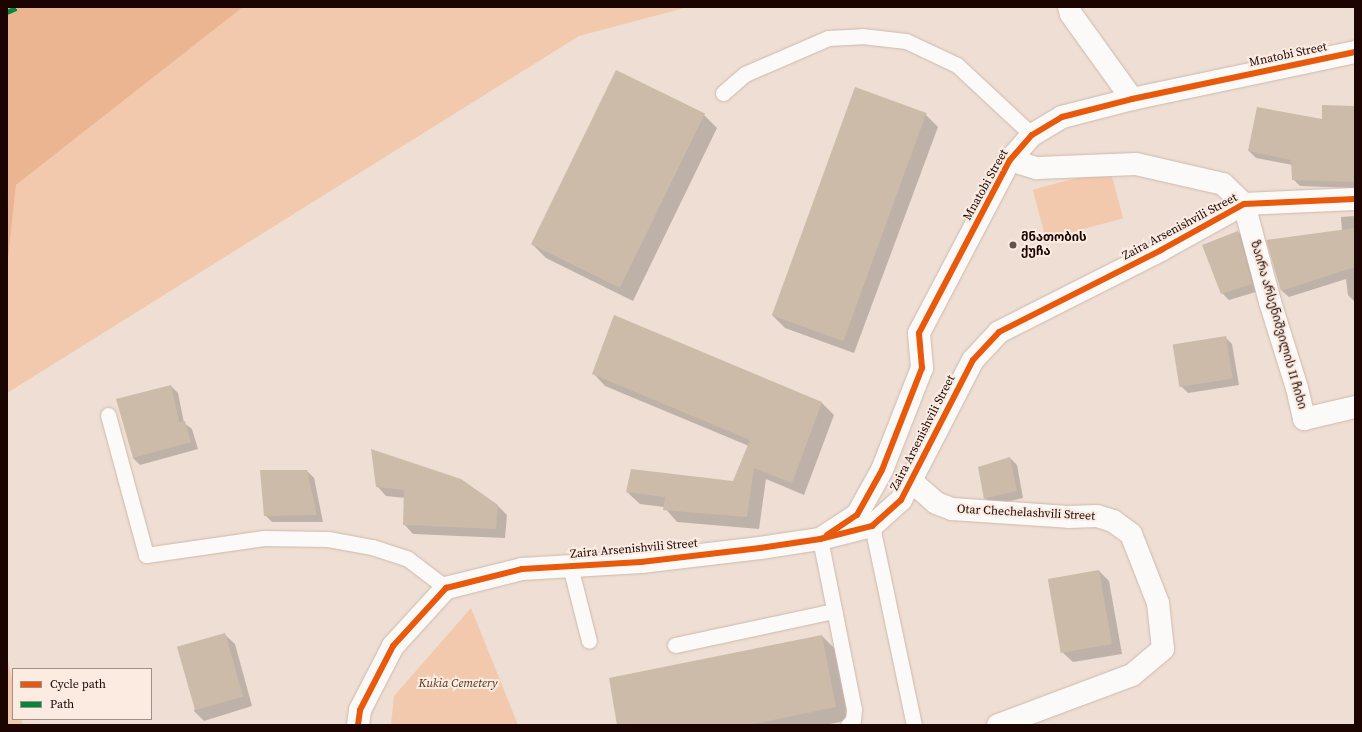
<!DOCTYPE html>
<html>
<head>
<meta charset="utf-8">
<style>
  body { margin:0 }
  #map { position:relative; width:1362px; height:732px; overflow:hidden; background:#eeded3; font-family:"Source Serif 4","Noto Sans Georgian",serif }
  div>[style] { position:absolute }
  .green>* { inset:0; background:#f2c9ad; transform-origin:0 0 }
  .forest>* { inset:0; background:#eab590 }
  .shadow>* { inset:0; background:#0003 }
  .building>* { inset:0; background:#ccbba8; transform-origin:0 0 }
  .roads { filter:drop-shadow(0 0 1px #ceb9ab) drop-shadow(0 0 1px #ceb9ab) }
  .service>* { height:15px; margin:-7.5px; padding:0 7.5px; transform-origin:7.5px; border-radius:7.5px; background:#fcfaf8 }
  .minor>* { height:22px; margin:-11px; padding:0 11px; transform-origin:11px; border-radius:11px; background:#fcfaf8 }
  .tertiary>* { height:22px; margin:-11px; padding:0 11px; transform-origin:11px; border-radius:11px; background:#fcfaf8 }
  .quiet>* { height:5px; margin-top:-2.5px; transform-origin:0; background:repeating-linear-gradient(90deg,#00873e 0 10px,transparent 0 15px) }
  .cycleway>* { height:6px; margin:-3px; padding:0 3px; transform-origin:3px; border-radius:3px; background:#e8590c }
  .dots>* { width:11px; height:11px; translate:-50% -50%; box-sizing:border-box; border:2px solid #fbebe1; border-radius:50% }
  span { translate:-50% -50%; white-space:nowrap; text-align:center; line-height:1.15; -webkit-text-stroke:4px #fbebe1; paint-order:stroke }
  .street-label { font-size:12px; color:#1c0400 }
  .poi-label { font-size:12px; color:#1c0400; font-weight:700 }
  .left { translate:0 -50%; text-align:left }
  .park-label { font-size:12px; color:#533018; font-style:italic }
  .frame { position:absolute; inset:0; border:8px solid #1c0400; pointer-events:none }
  .legend { position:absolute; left:12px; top:668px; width:140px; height:52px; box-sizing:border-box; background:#fbebe1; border:1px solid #a28f87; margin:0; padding:5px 7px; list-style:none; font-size:12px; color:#1c0400 }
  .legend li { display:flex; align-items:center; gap:8px; height:20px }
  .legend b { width:20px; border:1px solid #a28f87 }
</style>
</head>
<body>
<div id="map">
  <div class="green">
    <div style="clip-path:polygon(243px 7px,688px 7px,579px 36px,7px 393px,7px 270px,16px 185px)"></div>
    <div style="left:1110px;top:169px;width:51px;height:80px;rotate:75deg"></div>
    <div style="clip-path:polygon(471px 608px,518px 725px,391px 725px,394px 696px)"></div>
    <div style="clip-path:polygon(7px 657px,13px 683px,13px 719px,21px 719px,23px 725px,7px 725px)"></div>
  </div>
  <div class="forest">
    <div style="clip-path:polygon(7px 7px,243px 7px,16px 185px,7px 270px)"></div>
  </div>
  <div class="shadow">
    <div style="clip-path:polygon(1355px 107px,1355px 188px,1300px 186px,1293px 179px,1293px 165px,1256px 158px,1249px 151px)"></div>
    <div style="clip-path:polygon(925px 114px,938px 127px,854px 353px,785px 328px,772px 315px)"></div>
    <div style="clip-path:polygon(704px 115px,717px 128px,633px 301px,546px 258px,533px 245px)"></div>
    <div style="clip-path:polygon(1355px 216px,1355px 302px,1348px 295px,1346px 279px,1289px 297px,1282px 291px,1342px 231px,1341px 217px)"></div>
    <div style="clip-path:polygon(1238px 232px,1245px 239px,1259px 291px,1229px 300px,1222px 293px)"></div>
    <div style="clip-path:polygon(1225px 337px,1232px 344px,1239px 385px,1188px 393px,1181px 386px)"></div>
    <div style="clip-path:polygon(593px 373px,822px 403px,834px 415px,804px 495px,766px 479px,759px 529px,677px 522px,664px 507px,640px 504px,627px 492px,734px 482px,749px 446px,605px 386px)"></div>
    <div style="clip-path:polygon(171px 386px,178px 393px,184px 423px,192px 429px,198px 449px,140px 465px,133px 458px)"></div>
    <div style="clip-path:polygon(372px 450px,497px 505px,507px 515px,505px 538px,413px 534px,404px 524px,405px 498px,386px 496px,377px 486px)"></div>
    <div style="clip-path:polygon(1010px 458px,1017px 465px,1023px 498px,992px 505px,985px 498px)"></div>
    <div style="clip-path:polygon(307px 471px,314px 478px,323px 522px,272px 522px,265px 515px)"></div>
    <div style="clip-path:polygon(1099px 571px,1109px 581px,1122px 654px,1073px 662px,1062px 652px)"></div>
    <div style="clip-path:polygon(224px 634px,235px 644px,252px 706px,204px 721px,194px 711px)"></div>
    <div style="clip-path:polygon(822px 636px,835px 649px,849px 720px,825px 725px,618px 725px)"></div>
  </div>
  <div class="building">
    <div style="left:616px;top:70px;width:99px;height:194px;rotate:26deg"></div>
    <div style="left:855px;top:87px;width:76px;height:243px;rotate:20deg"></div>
    <div style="clip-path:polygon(1322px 105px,1355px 106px,1355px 182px,1292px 180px,1291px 160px,1248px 151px,1257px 107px,1322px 119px)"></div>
    <div style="clip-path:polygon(1355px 228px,1355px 267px,1281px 291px,1266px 240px)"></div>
    <div style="clip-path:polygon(1238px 231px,1252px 284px,1221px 294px,1202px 245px)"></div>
    <div style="clip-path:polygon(614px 315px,822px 402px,792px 483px,754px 468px,747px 517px,663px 510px,665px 497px,626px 492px,631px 469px,733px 481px,750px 440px,592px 374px)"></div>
    <div style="left:1226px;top:336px;width:43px;height:54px;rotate:81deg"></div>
    <div style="clip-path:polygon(171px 385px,179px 422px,185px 421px,191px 442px,133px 458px,116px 399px)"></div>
    <div style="clip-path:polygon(371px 449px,461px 479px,498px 505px,496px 529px,403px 525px,404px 490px,376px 487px)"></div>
    <div style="clip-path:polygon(1010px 457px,1017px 491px,984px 499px,978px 467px)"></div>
    <div style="clip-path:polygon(260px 470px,307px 470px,317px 515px,264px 516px)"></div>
    <div style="left:1099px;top:570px;width:75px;height:52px;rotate:80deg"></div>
    <div style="left:225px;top:633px;width:66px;height:50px;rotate:74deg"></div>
    <div style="clip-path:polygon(822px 635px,836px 707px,749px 725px,617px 725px,609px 678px)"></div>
  </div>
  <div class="roads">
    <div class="service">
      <div style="left:723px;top:93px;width:29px;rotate:-41deg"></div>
      <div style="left:745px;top:74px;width:90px;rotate:-23.4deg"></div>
      <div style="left:828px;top:38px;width:34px;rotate:-3deg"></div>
      <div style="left:862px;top:36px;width:44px;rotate:6.5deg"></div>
      <div style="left:906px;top:41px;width:56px;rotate:25.2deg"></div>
      <div style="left:957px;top:65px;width:103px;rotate:43deg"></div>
      <div style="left:108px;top:415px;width:145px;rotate:74.8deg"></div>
      <div style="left:146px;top:555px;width:119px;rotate:-8.2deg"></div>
      <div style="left:264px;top:538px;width:64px;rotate:0.9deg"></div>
      <div style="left:328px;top:539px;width:45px;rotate:10.3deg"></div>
      <div style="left:372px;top:547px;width:38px;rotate:18deg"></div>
      <div style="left:408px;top:559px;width:48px;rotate:37.3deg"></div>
      <div style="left:872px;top:526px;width:203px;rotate:78.1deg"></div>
      <div style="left:820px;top:539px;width:173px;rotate:78.7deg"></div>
      <div style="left:854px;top:709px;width:11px;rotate:95deg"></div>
      <div style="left:853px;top:720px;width:7px;rotate:135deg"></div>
      <div style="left:570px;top:566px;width:77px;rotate:75.8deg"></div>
      <div style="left:675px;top:645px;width:163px;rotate:-12.1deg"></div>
    </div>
    <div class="minor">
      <div style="left:1069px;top:7px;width:7px;rotate:74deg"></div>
      <div style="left:1071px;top:14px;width:105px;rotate:54.3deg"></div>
      <div style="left:1010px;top:160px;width:28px;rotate:17deg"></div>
      <div style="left:1037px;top:168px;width:99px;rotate:-2.3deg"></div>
      <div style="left:1136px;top:164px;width:89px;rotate:12.9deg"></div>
      <div style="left:1223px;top:184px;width:29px;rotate:44deg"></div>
      <div style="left:1244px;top:204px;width:101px;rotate:75.1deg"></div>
      <div style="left:1270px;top:302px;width:90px;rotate:72.6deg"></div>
      <div style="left:1297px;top:388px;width:32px;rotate:77deg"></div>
      <div style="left:1304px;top:419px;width:52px;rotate:-13.2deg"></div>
      <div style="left:911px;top:481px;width:33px;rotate:41deg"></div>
      <div style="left:936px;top:503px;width:17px;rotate:21deg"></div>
      <div style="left:952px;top:509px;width:116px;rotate:3.9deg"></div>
      <div style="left:1068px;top:517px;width:29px;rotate:-2deg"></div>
      <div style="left:1097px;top:516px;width:17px;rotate:17deg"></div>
      <div style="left:1113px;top:521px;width:22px;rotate:36deg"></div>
      <div style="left:1131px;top:534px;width:74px;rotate:68.6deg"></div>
      <div style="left:1158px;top:603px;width:46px;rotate:83.8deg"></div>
      <div style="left:1163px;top:649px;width:40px;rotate:140deg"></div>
      <div style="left:1132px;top:675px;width:143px;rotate:159.5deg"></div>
      <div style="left:823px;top:537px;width:40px;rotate:-32.9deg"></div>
      <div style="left:857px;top:515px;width:51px;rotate:-60.9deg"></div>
      <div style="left:882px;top:470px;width:110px;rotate:-68.6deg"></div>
      <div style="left:922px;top:368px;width:35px;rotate:-95deg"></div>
      <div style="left:919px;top:333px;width:195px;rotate:-62.3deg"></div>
      <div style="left:1010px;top:160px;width:33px;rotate:-49deg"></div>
      <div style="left:1032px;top:135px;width:35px;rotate:-31deg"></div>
      <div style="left:1062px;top:117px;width:72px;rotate:-14.4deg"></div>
      <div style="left:1132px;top:99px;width:228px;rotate:-11.9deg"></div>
    </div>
    <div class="tertiary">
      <div style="left:358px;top:725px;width:15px;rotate:-82deg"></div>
      <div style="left:360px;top:710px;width:72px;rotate:-62.7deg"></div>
      <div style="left:393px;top:646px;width:79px;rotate:-47.6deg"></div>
      <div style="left:446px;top:588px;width:78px;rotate:-14deg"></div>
      <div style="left:522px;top:569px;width:119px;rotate:-3.4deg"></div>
      <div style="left:641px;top:562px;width:120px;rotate:-6.7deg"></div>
      <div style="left:760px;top:548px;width:61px;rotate:-8.5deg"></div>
      <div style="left:820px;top:539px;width:54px;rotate:-14deg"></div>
      <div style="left:872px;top:526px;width:39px;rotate:-42deg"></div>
      <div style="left:901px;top:500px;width:157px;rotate:-62.8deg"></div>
      <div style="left:973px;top:360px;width:38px;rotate:-47deg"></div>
      <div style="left:999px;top:332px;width:182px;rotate:-26.8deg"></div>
      <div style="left:1161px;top:250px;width:95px;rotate:-29deg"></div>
      <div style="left:1244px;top:204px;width:111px;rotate:-2.6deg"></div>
    </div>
  </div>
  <div class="quiet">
    <div style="left:7px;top:12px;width:12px;rotate:-24deg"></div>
  </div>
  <div class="cycleway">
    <div style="left:827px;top:535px;width:36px;rotate:-34deg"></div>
    <div style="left:857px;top:515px;width:51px;rotate:-60.9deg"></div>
    <div style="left:882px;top:470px;width:110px;rotate:-68.6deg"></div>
    <div style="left:922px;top:368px;width:35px;rotate:-95deg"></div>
    <div style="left:919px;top:333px;width:195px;rotate:-62.3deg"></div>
    <div style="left:1010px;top:160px;width:33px;rotate:-49deg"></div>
    <div style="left:1032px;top:135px;width:35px;rotate:-31deg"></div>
    <div style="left:1062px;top:117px;width:72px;rotate:-14.4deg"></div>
    <div style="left:1132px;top:99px;width:228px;rotate:-11.9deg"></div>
    <div style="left:358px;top:725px;width:15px;rotate:-82deg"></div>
    <div style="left:360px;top:710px;width:72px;rotate:-62.7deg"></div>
    <div style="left:393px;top:646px;width:79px;rotate:-47.6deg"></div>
    <div style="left:446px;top:588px;width:78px;rotate:-14deg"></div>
    <div style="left:522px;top:569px;width:119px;rotate:-3.4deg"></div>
    <div style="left:641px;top:562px;width:120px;rotate:-6.7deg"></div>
    <div style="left:760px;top:548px;width:61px;rotate:-8.5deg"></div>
    <div style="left:820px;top:539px;width:54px;rotate:-14deg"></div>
    <div style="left:872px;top:526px;width:39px;rotate:-42deg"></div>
    <div style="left:901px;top:500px;width:157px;rotate:-62.8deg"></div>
    <div style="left:973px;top:360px;width:38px;rotate:-47deg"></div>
    <div style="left:999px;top:332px;width:182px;rotate:-26.8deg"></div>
    <div style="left:1161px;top:250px;width:95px;rotate:-29deg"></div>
    <div style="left:1244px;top:204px;width:111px;rotate:-2.6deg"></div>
  </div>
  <div class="dots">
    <div style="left:1013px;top:245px;background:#66504a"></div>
  </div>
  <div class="street-label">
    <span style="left:1288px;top:55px;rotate:-12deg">Mnatobi Street</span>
    <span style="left:986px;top:185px;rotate:-61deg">Mnatobi Street</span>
    <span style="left:1180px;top:227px;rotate:-28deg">Zaira Arsenishvili Street</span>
    <span style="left:1278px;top:325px;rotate:74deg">ზაირა არსენიშვილის II ჩიხი</span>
    <span style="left:923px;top:433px;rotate:-63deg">Zaira Arsenishvili Street</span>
    <span style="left:1026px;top:513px;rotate:3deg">Otar Chechelashvili Street</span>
    <span style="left:634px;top:549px;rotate:-5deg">Zaira Arsenishvili Street</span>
  </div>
  <div class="poi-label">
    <span class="left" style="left:1021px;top:245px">მნათობის<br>ქუჩა</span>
  </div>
  <div class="park-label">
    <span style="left:458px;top:684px">Kukia Cemetery</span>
  </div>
  <div class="frame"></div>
  <ul class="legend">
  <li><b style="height:5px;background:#e8590c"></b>Cycle path</li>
  <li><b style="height:5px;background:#00873e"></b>Path</li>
  </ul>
</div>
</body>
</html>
